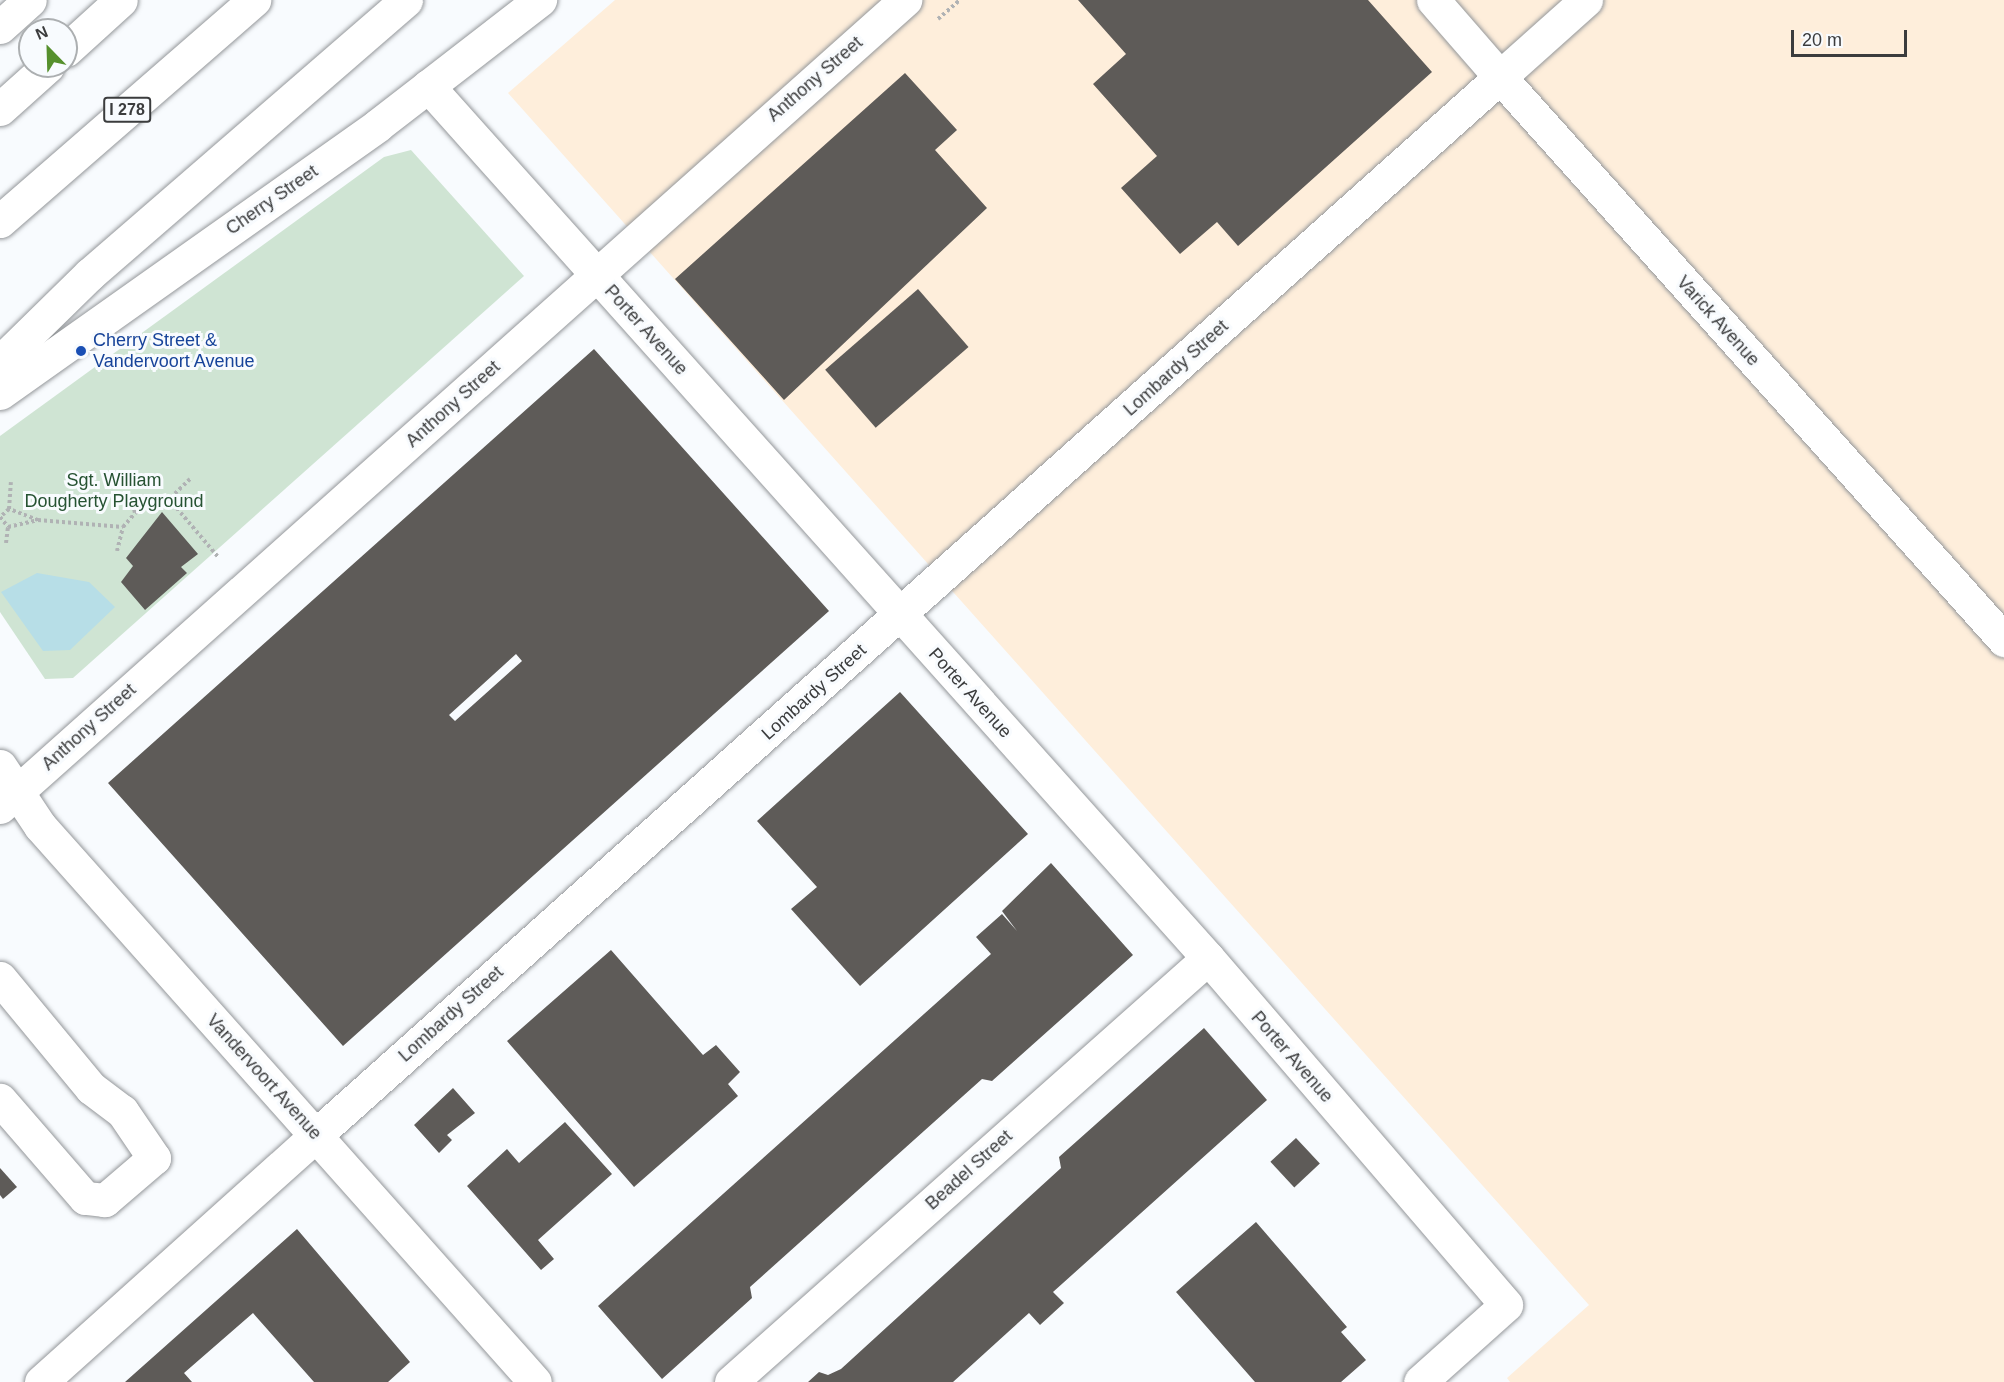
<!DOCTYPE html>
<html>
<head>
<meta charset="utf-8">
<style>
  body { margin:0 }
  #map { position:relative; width:2004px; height:1382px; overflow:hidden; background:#f8fbfe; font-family:Arial,sans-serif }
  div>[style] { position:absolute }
  .industrial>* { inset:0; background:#feeedb }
  .green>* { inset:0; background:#cfe4d3 }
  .water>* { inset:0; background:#b7dee7 }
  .building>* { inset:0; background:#5e5b58; transform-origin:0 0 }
  .path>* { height:4px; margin-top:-2px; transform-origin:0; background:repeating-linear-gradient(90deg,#b0b2b4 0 3px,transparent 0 6px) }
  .roads { filter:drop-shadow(0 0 2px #94979a) drop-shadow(0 0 2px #94979a) }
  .minor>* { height:33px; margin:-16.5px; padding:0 16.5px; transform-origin:16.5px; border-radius:16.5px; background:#fff }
  .major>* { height:33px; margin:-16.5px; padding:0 16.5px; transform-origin:16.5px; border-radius:16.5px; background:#fff }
  .highway>* { height:33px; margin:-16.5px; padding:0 16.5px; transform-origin:16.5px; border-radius:16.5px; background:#fff }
  .dots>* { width:16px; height:16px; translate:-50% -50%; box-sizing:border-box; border:3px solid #f8fbfe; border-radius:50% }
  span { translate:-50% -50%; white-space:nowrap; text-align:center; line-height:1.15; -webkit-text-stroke:6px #f8fbfe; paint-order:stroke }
  .shield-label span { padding:2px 4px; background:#f8fbfe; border:2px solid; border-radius:4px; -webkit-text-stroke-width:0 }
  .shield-label { font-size:16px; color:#3b3c3d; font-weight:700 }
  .street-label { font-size:18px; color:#3b3c3d }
  .transit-label { font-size:18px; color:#164399 }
  .left { translate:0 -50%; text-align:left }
  .park-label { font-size:18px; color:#265232 }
  .north { position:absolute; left:18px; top:18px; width:60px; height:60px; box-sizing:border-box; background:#f8fbfe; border:2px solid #acafb1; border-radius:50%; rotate:337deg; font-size:16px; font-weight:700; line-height:24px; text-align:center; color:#3b3c3d }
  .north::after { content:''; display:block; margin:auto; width:21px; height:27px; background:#56902d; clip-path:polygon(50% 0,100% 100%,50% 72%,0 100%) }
  .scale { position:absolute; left:1791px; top:30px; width:116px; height:27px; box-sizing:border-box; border:3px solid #3b3c3d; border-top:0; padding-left:8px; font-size:18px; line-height:21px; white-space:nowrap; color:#3b3c3d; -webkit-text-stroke:4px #f8fbfe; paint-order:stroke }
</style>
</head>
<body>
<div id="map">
  <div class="industrial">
    <div style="clip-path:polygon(615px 0,2004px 0,2004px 1382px,1510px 1382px,1507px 1378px,1589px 1305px,508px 93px)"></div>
  </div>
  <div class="green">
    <div style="clip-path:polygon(411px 150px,524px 276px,73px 678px,45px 679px,0 612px,0 436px,384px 157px)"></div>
  </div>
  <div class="water">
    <div style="clip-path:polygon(37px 573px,89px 582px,115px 607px,70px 650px,43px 651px,1px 592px)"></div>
  </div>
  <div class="building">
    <div style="clip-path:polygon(1078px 0,1368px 0,1432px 72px,1238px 246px,1217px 222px,1180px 254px,1121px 188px,1157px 156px,1093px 84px,1126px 54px)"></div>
    <div style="clip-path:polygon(905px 73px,957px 130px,935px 150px,987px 208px,784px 400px,675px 279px)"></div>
    <div style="left:918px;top:289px;width:77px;height:123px;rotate:49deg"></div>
    <div style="clip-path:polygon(evenodd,594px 349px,829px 611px,343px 1046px,108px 783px,594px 349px,516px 654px,522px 661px,455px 721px,449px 715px,516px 654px)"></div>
    <div style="clip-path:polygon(162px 512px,198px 554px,181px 567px,187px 573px,145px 610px,121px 582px,133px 566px,126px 558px)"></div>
    <div style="clip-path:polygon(900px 692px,1028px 834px,860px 986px,791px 909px,817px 887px,757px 821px)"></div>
    <div style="clip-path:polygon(1051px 863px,1133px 955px,992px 1081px,982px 1079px,750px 1287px,752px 1298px,662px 1379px,598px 1306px,991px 954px,976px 937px,1002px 914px,1017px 931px,1002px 911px)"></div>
    <div style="clip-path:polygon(611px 950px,703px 1055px,716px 1045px,740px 1072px,728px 1084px,738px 1096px,634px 1187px,507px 1041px)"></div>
    <div style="clip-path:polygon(1204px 1028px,1267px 1100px,1053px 1292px,1064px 1303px,1040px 1325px,1029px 1313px,953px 1382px,808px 1382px,819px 1372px,828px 1375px,841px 1369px,1061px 1168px,1059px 1157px)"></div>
    <div style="clip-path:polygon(453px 1088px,475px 1113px,447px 1135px,452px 1140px,439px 1153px,414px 1125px)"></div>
    <div style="clip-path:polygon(565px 1122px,612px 1174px,538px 1240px,554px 1259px,541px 1270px,467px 1186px,507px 1149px,519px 1163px)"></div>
    <div style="left:1296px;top:1138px;width:35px;height:35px;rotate:47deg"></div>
    <div style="clip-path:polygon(0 1168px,17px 1187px,3px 1199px,0 1195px)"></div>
    <div style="clip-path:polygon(1256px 1222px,1347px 1327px,1341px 1332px,1366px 1360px,1341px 1382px,1255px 1382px,1176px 1292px)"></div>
    <div style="clip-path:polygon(297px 1229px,410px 1362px,388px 1382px,314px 1382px,253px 1313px,184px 1373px,192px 1382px,125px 1382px)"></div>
  </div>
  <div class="path">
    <div style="left:938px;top:19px;width:29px;rotate:-41deg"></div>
    <div style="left:190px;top:479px;width:29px;rotate:136deg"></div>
    <div style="left:169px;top:499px;width:77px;rotate:49.7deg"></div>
    <div style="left:132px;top:498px;width:15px;rotate:79deg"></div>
    <div style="left:9px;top:509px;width:27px;rotate:-86deg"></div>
    <div style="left:38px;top:520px;width:31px;rotate:-159deg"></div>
    <div style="left:9px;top:509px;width:12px;rotate:138deg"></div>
    <div style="left:0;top:517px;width:13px;rotate:51deg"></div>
    <div style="left:8px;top:527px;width:31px;rotate:-13deg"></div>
    <div style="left:38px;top:520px;width:85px;rotate:4.7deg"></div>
    <div style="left:123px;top:527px;width:18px;rotate:-49deg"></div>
    <div style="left:135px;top:513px;width:37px;rotate:-22deg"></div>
    <div style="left:6px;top:543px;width:16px;rotate:-83deg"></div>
    <div style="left:117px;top:551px;width:25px;rotate:-76deg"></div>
  </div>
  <div class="roads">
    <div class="minor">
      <div style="left:1586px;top:0;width:115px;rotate:138.2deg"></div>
      <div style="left:1500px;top:77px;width:756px;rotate:48.16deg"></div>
      <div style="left:428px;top:86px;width:1170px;rotate:48.19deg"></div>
      <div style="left:1208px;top:958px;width:457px;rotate:49.3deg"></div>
      <div style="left:1506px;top:1305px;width:115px;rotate:138.2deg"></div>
      <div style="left:0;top:807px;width:1213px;rotate:-41.72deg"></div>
      <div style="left:0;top:978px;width:143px;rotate:50.4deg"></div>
      <div style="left:91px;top:1088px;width:39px;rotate:37deg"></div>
      <div style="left:122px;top:1111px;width:57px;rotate:55.8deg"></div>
      <div style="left:154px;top:1158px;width:65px;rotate:139.4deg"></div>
      <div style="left:105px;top:1200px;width:20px;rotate:-174deg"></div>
      <div style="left:85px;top:1198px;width:130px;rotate:-130.9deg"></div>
      <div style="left:41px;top:1382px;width:370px;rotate:-41.9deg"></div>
      <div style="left:731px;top:1382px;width:638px;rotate:-41.63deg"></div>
    </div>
    <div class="major">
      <div style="left:0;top:393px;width:463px;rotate:-35.3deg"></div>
      <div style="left:378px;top:125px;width:205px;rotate:-37.7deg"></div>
      <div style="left:0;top:766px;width:72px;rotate:56.3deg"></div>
      <div style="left:40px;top:826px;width:744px;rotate:48.32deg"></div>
      <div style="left:316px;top:1135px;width:1588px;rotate:-41.78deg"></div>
      <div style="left:1500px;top:77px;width:102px;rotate:-131deg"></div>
    </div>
    <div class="highway">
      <div style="left:0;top:27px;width:40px;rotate:-42deg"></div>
      <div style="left:66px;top:50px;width:74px;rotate:-42.3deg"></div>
      <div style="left:0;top:109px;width:64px;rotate:-41.9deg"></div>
      <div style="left:0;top:221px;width:337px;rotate:-41deg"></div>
      <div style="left:0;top:362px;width:126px;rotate:-44.4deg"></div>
      <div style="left:90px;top:274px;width:418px;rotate:-40.9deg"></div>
    </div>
  </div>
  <div class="dots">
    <div style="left:81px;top:351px;background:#1a4fb4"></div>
  </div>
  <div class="shield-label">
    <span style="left:127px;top:110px">I 278</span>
  </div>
  <div class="street-label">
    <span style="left:815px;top:79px;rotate:-41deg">Anthony Street</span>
    <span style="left:272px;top:200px;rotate:-35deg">Cherry Street</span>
    <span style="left:1718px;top:321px;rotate:48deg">Varick Avenue</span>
    <span style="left:646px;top:330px;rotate:48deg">Porter Avenue</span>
    <span style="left:1176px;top:368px;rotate:-42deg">Lombardy Street</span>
    <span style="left:453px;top:404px;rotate:-42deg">Anthony Street</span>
    <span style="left:814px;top:692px;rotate:-42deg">Lombardy Street</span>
    <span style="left:970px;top:693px;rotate:48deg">Porter Avenue</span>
    <span style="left:89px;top:727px;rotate:-42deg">Anthony Street</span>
    <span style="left:451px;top:1014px;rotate:-42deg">Lombardy Street</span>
    <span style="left:1292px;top:1057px;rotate:49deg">Porter Avenue</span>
    <span style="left:264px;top:1077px;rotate:48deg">Vandervoort Avenue</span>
    <span style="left:969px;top:1170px;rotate:-42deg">Beadel Street</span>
  </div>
  <div class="transit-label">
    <span class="left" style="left:93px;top:351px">Cherry Street &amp;<br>Vandervoort Avenue</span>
  </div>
  <div class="park-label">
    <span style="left:114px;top:491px">Sgt. William<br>Dougherty Playground</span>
  </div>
  <div class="north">N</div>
  <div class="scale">20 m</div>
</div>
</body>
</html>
